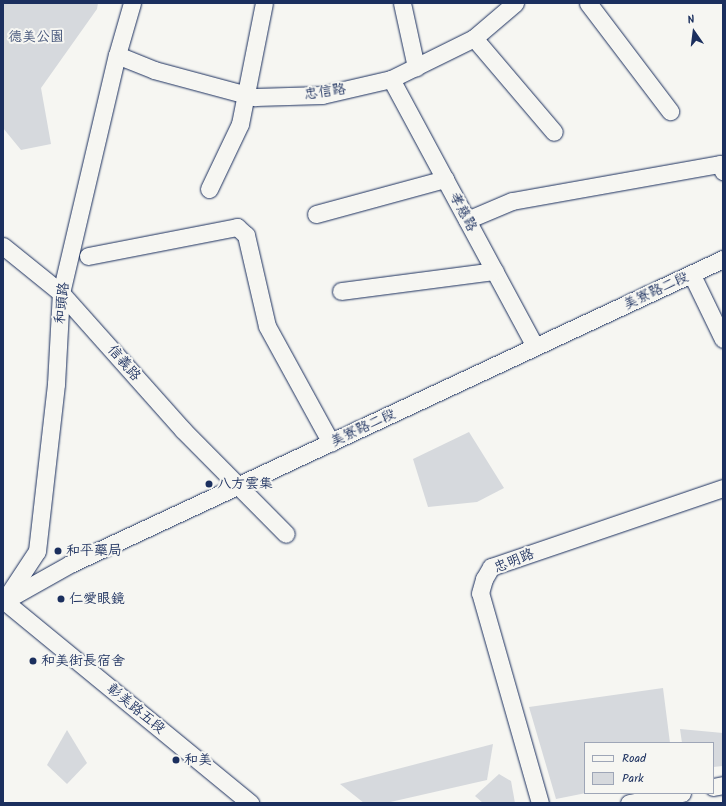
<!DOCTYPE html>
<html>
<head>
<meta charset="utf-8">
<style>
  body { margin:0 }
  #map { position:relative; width:726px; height:806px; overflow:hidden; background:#f6f6f2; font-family:Kalam,"LXGW WenKai TC",sans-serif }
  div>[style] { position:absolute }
  .green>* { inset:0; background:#d6d9dd }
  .roads { filter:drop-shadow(0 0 1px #1b2f5e) drop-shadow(0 0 1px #1b2f5e) }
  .minor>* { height:17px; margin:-8.5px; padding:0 8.5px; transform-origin:8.5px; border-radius:8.5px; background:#f6f6f2 }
  .dots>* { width:11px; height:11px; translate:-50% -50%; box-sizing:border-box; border:2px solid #f6f6f2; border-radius:50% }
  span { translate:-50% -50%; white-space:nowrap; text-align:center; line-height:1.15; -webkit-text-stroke:4px #f6f6f2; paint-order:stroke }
  .park-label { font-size:14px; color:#405177 }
  .street-label { font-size:14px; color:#1b2f5e }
  .poi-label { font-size:14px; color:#1b2f5e }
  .left { translate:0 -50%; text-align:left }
  .frame { position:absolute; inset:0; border:4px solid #1b2f5e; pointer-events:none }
  .legend { position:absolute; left:584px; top:742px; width:130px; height:52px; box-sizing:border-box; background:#f6f6f2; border:1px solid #9ea6b7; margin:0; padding:5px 7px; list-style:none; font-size:12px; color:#1b2f5e }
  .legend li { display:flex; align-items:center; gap:8px; height:20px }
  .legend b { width:20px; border:1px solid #9ea6b7 }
  .north { position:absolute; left:674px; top:12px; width:40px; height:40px; -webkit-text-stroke:3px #f6f6f2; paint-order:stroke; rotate:346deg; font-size:11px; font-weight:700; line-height:16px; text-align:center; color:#1b2f5e }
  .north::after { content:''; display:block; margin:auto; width:14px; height:18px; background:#1b2f5e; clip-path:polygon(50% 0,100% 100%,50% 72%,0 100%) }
</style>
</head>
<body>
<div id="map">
  <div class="green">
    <div style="clip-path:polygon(3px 3px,98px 3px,97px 9px,41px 88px,51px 144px,21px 150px,3px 128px)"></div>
    <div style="clip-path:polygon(469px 432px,504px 488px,477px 502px,428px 507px,413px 459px)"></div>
    <div style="clip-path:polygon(663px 688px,670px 743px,585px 743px,586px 793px,556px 799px,529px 707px)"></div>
    <div style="clip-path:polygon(680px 729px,723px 733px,723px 766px,713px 767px,713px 743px,682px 743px)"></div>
    <div style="clip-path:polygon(67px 730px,87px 763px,67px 784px,47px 765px)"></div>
    <div style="clip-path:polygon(493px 744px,487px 780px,386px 803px,364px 803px,340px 784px)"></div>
    <div style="clip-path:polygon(499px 774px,511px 781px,515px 803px,483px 803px,475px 796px)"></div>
  </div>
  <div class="roads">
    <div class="minor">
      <div style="left:402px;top:3px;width:66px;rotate:77.7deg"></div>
      <div style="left:588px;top:3px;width:136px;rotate:52.8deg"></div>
      <div style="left:474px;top:38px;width:123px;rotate:49.6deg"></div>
      <div style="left:117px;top:55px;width:40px;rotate:22deg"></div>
      <div style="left:154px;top:70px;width:105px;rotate:15deg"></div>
      <div style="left:255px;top:97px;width:67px;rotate:-1.7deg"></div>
      <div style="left:322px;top:95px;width:71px;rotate:-13.1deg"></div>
      <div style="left:391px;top:79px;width:93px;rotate:-26.3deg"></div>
      <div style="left:474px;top:38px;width:54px;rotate:-40.5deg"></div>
      <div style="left:391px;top:79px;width:303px;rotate:61.7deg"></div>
      <div style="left:209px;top:189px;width:72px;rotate:-64.5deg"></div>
      <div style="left:240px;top:124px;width:123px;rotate:-78.8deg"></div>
      <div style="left:316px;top:214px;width:134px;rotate:-15.2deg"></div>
      <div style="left:467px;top:220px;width:49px;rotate:-22.9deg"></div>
      <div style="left:512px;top:201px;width:211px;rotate:-10.1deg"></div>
      <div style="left:720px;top:164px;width:8px;rotate:67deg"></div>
      <div style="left:3px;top:246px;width:75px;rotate:39deg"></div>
      <div style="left:61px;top:293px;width:183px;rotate:48.3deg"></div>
      <div style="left:183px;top:430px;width:146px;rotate:45.3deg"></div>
      <div style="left:88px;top:256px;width:152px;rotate:-11deg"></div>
      <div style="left:237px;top:227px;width:12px;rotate:42deg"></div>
      <div style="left:246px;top:235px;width:93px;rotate:77deg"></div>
      <div style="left:267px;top:326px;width:133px;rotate:61.3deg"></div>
      <div style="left:692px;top:275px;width:71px;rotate:64.2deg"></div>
      <div style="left:341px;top:291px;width:155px;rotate:-7.4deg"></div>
      <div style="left:6px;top:598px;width:56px;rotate:-56.6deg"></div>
      <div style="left:37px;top:551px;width:168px;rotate:-83.5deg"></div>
      <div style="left:56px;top:384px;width:91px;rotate:-86.9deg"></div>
      <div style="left:61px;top:293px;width:244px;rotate:-76.8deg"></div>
      <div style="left:117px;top:55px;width:54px;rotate:-73.9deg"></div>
      <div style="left:3px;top:600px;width:320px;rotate:39.4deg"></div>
      <div style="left:4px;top:601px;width:76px;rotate:-29.3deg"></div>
      <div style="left:70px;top:564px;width:721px;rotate:-25.04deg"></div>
      <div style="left:713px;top:787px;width:10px;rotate:-11deg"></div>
      <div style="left:540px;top:803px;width:218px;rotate:-105.9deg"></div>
      <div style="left:480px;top:593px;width:15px;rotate:-74deg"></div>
      <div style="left:484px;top:579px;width:14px;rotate:-60deg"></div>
      <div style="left:491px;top:567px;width:245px;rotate:-18.8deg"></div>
      <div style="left:629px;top:803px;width:54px;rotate:-10.7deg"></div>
    </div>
  </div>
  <div class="dots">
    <div style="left:209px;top:484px;background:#1b2f5e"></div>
    <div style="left:58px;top:551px;background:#1b2f5e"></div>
    <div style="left:61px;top:599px;background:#1b2f5e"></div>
    <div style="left:33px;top:661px;background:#1b2f5e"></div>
    <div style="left:176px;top:760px;background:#1b2f5e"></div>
  </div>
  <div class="park-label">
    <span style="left:36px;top:37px">德美公園</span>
  </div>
  <div class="street-label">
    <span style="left:325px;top:92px;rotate:-8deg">忠信路</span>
    <span style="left:463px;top:212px;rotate:62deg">孝慈路</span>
    <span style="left:656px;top:291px;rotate:-25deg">美寮路二段</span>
    <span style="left:62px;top:303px;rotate:-84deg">和頭路</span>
    <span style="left:124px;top:363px;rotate:49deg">信義路</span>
    <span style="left:363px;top:428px;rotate:-25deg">美寮路二段</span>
    <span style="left:514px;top:561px;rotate:-22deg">忠明路</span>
    <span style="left:136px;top:709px;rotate:39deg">彰美路五段</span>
  </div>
  <div class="poi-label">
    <span class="left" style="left:217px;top:484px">八方雲集</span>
    <span class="left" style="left:66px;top:551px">和平藥局</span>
    <span class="left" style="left:69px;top:599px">仁愛眼鏡</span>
    <span class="left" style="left:41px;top:661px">和美街長宿舍</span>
    <span class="left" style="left:184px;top:760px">和美</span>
  </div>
  <div class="frame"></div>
  <ul class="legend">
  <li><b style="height:5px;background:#f6f6f2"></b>Road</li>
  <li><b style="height:11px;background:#d6d9dd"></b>Park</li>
  </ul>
  <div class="north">N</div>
</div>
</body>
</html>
